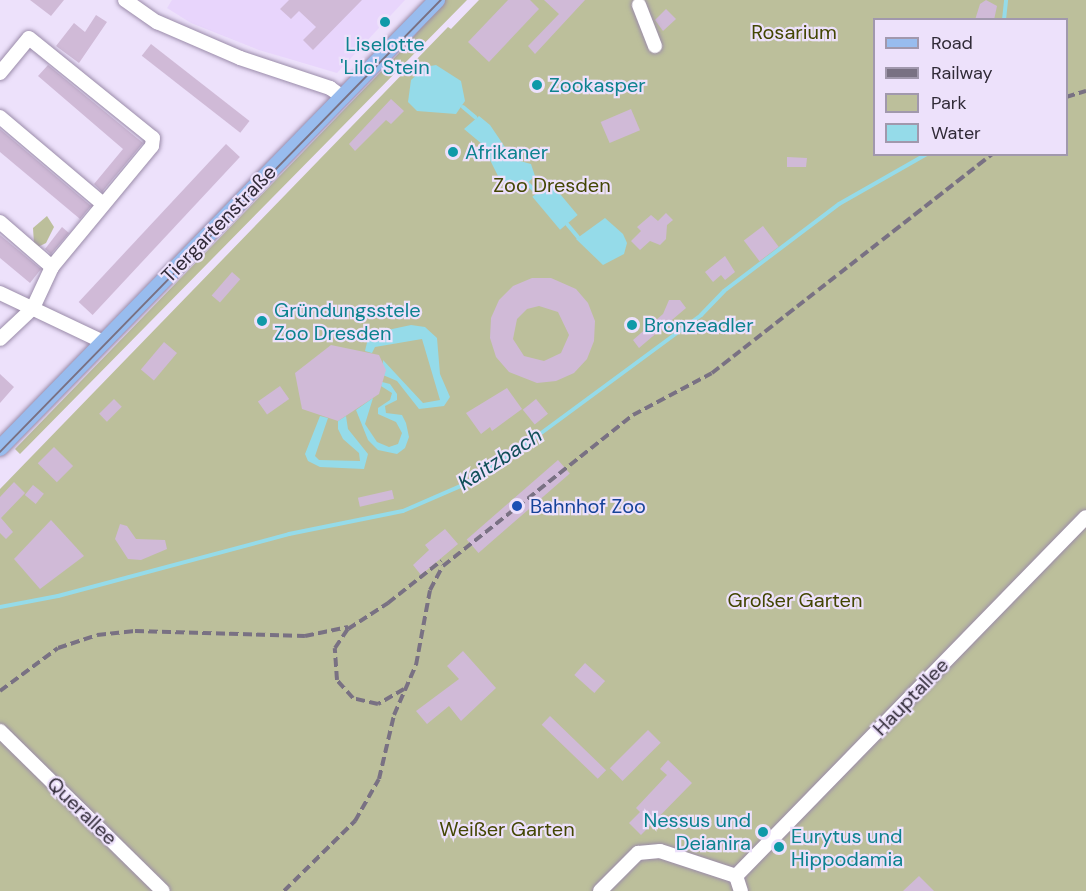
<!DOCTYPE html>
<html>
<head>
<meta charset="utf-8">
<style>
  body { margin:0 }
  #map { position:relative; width:1086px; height:891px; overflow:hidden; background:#ede1fb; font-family:"DM Sans",sans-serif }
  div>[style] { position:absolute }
  .built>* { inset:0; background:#e8d5fc }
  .green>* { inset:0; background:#bcbf9b }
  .water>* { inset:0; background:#95dbe9; transform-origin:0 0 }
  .stream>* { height:4px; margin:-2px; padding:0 2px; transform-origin:2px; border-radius:2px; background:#95dbe9 }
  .building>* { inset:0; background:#d0bad7; transform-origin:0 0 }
  .roads { filter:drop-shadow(0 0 2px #9a8ba9) drop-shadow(0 0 2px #9a8ba9) }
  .minor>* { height:14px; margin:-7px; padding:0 7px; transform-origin:7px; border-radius:7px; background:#fff }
  .major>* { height:16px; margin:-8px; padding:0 8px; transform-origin:8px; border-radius:8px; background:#98bcee }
  .tram>* { height:1.5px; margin:-0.75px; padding:0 0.75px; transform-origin:0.75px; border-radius:0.75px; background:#797183 }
  .rail>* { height:4px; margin-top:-2px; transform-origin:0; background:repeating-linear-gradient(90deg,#797183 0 9px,transparent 0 13.5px) }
  .dots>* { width:16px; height:16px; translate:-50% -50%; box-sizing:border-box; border:3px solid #ede1fb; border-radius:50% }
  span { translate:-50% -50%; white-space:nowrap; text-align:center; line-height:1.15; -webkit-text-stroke:4.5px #ede1fb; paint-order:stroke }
  .park-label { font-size:20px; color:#434603 }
  .culture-label { font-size:20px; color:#0d838f }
  .left { translate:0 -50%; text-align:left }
  .right { translate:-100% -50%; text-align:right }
  .street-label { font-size:20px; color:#302a37 }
  .transit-label { font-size:20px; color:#164399 }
  .water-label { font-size:21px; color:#114f59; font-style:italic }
  .legend { position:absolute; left:873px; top:18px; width:195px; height:138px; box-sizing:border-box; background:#ede1fb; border:2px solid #a198ad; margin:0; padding:8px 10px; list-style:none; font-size:18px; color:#302a37 }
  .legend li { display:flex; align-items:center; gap:12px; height:30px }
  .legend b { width:30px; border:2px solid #a198ad }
</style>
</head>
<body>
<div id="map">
  <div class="built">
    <div style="clip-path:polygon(172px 0,405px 0,337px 73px,259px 50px,191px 23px,167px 8px)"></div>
  </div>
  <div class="green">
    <div style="clip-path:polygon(445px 0,467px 0,20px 454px,15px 449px,402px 50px)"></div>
    <div style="clip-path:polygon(evenodd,479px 0,1086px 0,1086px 891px,0 891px,0 489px,448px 27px,451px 29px,479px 0,874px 20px,1066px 20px,1066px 154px,874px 154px,874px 20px)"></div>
    <div style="clip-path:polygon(47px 216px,54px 227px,46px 243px,38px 247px,34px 244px,33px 228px)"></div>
  </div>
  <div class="water">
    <div style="clip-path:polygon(436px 65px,461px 81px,465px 101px,456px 114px,417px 111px,408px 102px,411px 80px,425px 67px)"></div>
    <div style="clip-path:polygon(479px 116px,490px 125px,513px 159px,531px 164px,535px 176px,520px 190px,500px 180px,482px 144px,464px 129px)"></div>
    <div style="left:550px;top:182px;width:43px;height:23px;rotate:50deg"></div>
    <div style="clip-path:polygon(605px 218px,623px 234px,627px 243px,624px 254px,603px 265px,576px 239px)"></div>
    <div style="clip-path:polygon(411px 325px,425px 327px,437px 338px,440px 374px,450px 397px,444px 406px,419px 409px,397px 381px,383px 375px,383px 360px,423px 403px,440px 400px,422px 339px,375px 347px,372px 353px,365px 351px,369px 334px)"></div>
    <div style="clip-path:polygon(382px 382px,390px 384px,397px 394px,397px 400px,385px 406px,386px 413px,402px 415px,406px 423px,409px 437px,405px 448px,397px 454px,378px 450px,368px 440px,356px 410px,373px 398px,365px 424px,377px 442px,389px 447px,398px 444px,402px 433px,396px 422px,378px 414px,378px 408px,390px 400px,392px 393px,381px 386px)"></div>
    <div style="clip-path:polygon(320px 416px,328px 418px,315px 456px,319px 460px,360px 461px,359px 453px,343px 439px,338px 429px,338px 421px,346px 416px,348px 429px,368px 454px,364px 469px,320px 467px,308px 461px,305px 454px)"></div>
  </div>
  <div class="stream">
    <div style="left:1004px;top:20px;width:20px;rotate:-84deg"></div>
    <div style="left:463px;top:107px;width:16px;rotate:40deg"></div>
    <div style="left:527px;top:183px;width:13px;rotate:45deg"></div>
    <div style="left:567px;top:224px;width:17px;rotate:50deg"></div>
    <div style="left:0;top:607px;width:59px;rotate:-10.7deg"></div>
    <div style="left:58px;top:596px;width:239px;rotate:-15deg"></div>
    <div style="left:289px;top:534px;width:116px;rotate:-11.4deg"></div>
    <div style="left:403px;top:511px;width:65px;rotate:-23.4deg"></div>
    <div style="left:463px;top:485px;width:79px;rotate:-33.1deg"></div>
    <div style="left:529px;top:442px;width:214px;rotate:-36.4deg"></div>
    <div style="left:701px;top:315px;width:33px;rotate:-46deg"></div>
    <div style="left:724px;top:291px;width:144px;rotate:-37.1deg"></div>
    <div style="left:839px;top:204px;width:101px;rotate:-29.6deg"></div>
  </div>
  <div class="building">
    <div style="clip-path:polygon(30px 0,64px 0,51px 16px)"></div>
    <div style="clip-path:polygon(289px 0,362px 0,313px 50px,303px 40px,316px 27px,299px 11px,291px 19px,280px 9px)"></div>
    <div style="clip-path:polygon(508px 0,530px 0,539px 9px,489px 62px,468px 42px)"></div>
    <div style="clip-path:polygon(544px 0,585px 0,535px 54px,528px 46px,559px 14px)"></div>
    <div style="clip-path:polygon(986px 0,997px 6px,994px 20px,975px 20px,980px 4px)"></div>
    <div style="clip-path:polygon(666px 9px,676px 19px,663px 31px,655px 20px)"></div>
    <div style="clip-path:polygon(96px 15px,107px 22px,79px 63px,56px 46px,74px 23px,85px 32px)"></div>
    <div style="left:151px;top:44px;width:125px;height:15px;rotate:38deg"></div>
    <div style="clip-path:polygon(48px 65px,143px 143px,102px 192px,94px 184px,123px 149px,38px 76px)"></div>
    <div style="clip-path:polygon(391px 99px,404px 111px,391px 124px,386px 120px,355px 151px,349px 144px)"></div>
    <div style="left:631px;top:109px;width:23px;height:33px;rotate:67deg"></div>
    <div style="clip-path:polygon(0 129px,91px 206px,80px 219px,0 152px)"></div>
    <div style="left:226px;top:144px;width:19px;height:216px;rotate:43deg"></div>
    <div style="clip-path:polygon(787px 157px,807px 158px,806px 167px,787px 167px)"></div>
    <div style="clip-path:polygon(666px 213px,673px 220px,667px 225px,666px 239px,660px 245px,650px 241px,640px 250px,631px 241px,641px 231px,637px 227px,651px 215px,658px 221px)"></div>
    <div style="left:763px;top:226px;width:26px;height:24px;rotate:53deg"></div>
    <div style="clip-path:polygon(62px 227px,69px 233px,51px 254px,45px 249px)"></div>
    <div style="clip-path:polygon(0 235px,41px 269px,30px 283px,0 258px)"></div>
    <div style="clip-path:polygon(725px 256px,735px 272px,725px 280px,721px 275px,713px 282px,705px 272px)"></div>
    <div style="left:232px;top:272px;width:11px;height:31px;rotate:41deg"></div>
    <div style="clip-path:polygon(evenodd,532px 278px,551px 278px,576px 289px,588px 303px,595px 321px,594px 341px,587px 359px,574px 373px,556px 381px,537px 383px,509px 372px,496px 357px,490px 338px,491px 318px,499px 300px,513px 286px,532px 278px,539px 306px,558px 312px,569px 335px,561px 353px,544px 361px,524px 356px,513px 339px,517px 319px,527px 309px,539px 306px)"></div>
    <div style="clip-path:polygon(669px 300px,680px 300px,686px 308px,639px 348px,633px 340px,663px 314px)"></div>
    <div style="left:164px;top:342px;width:17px;height:36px;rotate:40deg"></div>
    <div style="clip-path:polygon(331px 345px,379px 355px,386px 370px,379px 394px,338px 421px,302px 409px,295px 373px)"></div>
    <div style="clip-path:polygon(0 374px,14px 387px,0 403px)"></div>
    <div style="left:280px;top:386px;width:16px;height:27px;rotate:55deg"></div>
    <div style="clip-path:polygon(507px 388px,522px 409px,492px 431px,490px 427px,481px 434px,466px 413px)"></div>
    <div style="left:114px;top:399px;width:11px;height:21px;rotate:45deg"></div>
    <div style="left:536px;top:399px;width:19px;height:17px;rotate:51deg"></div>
    <div style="left:54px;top:447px;width:27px;height:23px;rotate:45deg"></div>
    <div style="left:558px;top:460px;width:18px;height:121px;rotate:49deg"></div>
    <div style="clip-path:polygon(14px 482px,25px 493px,1px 518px,13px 532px,6px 539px,0 533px,0 497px)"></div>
    <div style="left:33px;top:485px;width:14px;height:13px;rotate:39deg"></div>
    <div style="left:392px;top:490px;width:9px;height:35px;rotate:77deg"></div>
    <div style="clip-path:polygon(51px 520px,84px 556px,40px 589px,14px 559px)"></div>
    <div style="clip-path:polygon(120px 524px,127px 526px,136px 539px,165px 540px,167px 549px,141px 560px,128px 559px,115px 539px)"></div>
    <div style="clip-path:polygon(445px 529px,458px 544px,421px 575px,413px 565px,429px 550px,425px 545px)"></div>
    <div style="clip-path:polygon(463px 651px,496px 688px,461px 721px,449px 706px,427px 724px,416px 711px,459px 679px,447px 666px)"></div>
    <div style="left:585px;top:663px;width:27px;height:16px;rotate:42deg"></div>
    <div style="left:550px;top:716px;width:78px;height:12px;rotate:44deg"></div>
    <div style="left:648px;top:730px;width:18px;height:54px;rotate:45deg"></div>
    <div style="clip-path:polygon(668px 760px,692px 783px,641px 835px,629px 823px,640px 812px,636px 808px,667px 775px,660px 769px)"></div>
    <div style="clip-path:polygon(919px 876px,934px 891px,903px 891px)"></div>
  </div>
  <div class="roads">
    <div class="minor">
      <div style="left:125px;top:0;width:39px;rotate:35deg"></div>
      <div style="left:157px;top:22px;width:90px;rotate:23.4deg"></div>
      <div style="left:240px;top:58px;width:95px;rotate:18.4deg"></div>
      <div style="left:330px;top:88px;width:16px;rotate:35deg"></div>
      <div style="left:639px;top:5px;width:44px;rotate:68.7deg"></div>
      <div style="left:0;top:73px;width:45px;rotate:-50.4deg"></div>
      <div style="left:29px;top:38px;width:159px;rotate:38.9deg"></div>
      <div style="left:153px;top:138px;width:8px;rotate:97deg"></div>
      <div style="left:152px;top:146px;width:157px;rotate:129.6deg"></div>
      <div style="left:52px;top:267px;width:45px;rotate:114.9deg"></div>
      <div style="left:33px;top:308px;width:45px;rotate:136.8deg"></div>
      <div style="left:0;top:117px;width:135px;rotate:40.2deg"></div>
      <div style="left:0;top:222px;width:69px;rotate:40.9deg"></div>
      <div style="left:0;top:293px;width:114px;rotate:25.4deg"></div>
      <div style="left:0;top:731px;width:228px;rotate:44.5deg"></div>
      <div style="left:736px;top:876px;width:501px;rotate:-45.73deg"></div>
      <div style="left:736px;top:876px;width:16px;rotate:72deg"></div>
      <div style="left:600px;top:891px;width:54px;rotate:-45deg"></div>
      <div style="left:638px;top:853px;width:22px;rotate:-5deg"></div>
      <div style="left:660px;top:851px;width:80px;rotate:18.2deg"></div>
    </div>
    <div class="major">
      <div style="left:0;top:448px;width:626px;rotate:-45.71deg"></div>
    </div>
  </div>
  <div class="tram">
    <div style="left:0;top:452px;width:631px;rotate:-45.71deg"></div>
  </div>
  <div class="rail">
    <div style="left:1066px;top:97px;width:21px;rotate:-17deg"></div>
    <div style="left:404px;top:689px;width:30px;rotate:150deg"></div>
    <div style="left:378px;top:704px;width:26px;rotate:-167deg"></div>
    <div style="left:353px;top:698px;width:24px;rotate:-132deg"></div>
    <div style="left:337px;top:680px;width:32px;rotate:-94deg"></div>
    <div style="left:335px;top:648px;width:23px;rotate:-56deg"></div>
    <div style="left:348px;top:629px;width:48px;rotate:-33deg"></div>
    <div style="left:388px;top:603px;width:68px;rotate:-38.4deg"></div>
    <div style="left:0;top:691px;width:72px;rotate:-36.6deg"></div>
    <div style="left:58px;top:648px;width:41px;rotate:-18.4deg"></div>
    <div style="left:97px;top:635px;width:38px;rotate:-6deg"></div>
    <div style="left:135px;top:631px;width:170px;rotate:1.7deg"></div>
    <div style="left:305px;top:636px;width:44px;rotate:-11.8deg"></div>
    <div style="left:284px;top:891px;width:100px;rotate:-44.6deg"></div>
    <div style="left:355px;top:821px;width:48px;rotate:-60.3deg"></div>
    <div style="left:379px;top:779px;width:66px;rotate:-76.8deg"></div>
    <div style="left:394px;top:715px;width:55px;rotate:-66.3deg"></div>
    <div style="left:416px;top:665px;width:76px;rotate:-79.4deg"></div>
    <div style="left:430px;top:590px;width:27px;rotate:-62deg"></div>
    <div style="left:443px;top:566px;width:243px;rotate:-38.5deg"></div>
    <div style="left:633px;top:415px;width:89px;rotate:-28deg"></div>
    <div style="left:712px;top:373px;width:355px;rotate:-38deg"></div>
  </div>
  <div class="dots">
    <div style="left:385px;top:22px;background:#0f9aa8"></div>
    <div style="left:537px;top:85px;background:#0f9aa8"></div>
    <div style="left:453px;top:152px;background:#0f9aa8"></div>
    <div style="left:262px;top:321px;background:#0f9aa8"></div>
    <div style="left:632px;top:325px;background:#0f9aa8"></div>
    <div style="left:517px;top:506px;background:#1a4fb4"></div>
    <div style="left:763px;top:832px;background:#0f9aa8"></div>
    <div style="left:779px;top:847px;background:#0f9aa8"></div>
  </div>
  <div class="park-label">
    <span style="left:794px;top:32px">Rosarium</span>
    <span style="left:552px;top:185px">Zoo Dresden</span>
    <span style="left:795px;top:600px">Großer Garten</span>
    <span style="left:507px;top:829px">Weißer Garten</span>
  </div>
  <div class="culture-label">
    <span style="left:385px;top:56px">Liselotte<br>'Lilo' Stein</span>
    <span class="left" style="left:549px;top:85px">Zookasper</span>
    <span class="left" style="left:465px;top:152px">Afrikaner</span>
    <span class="left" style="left:274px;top:322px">Gründungsstele<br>Zoo Dresden</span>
    <span class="left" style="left:644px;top:325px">Bronzeadler</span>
    <span class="right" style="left:751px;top:832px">Nessus und<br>Deianira</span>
    <span class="left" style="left:791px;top:848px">Eurytus und<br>Hippodamia</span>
  </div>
  <div class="street-label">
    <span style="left:219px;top:224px;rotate:-46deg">Tiergartenstraße</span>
    <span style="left:911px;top:697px;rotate:-46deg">Hauptallee</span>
    <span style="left:82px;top:811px;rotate:44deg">Querallee</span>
  </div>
  <div class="transit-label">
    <span class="left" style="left:530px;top:506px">Bahnhof Zoo</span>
  </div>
  <div class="water-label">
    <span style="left:500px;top:459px;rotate:-33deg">Kaitzbach</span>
  </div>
  <ul class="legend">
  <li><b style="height:8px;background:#98bcee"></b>Road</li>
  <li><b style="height:8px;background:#797183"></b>Railway</li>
  <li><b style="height:16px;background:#bcbf9b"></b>Park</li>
  <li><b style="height:16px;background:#95dbe9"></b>Water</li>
  </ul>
</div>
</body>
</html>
